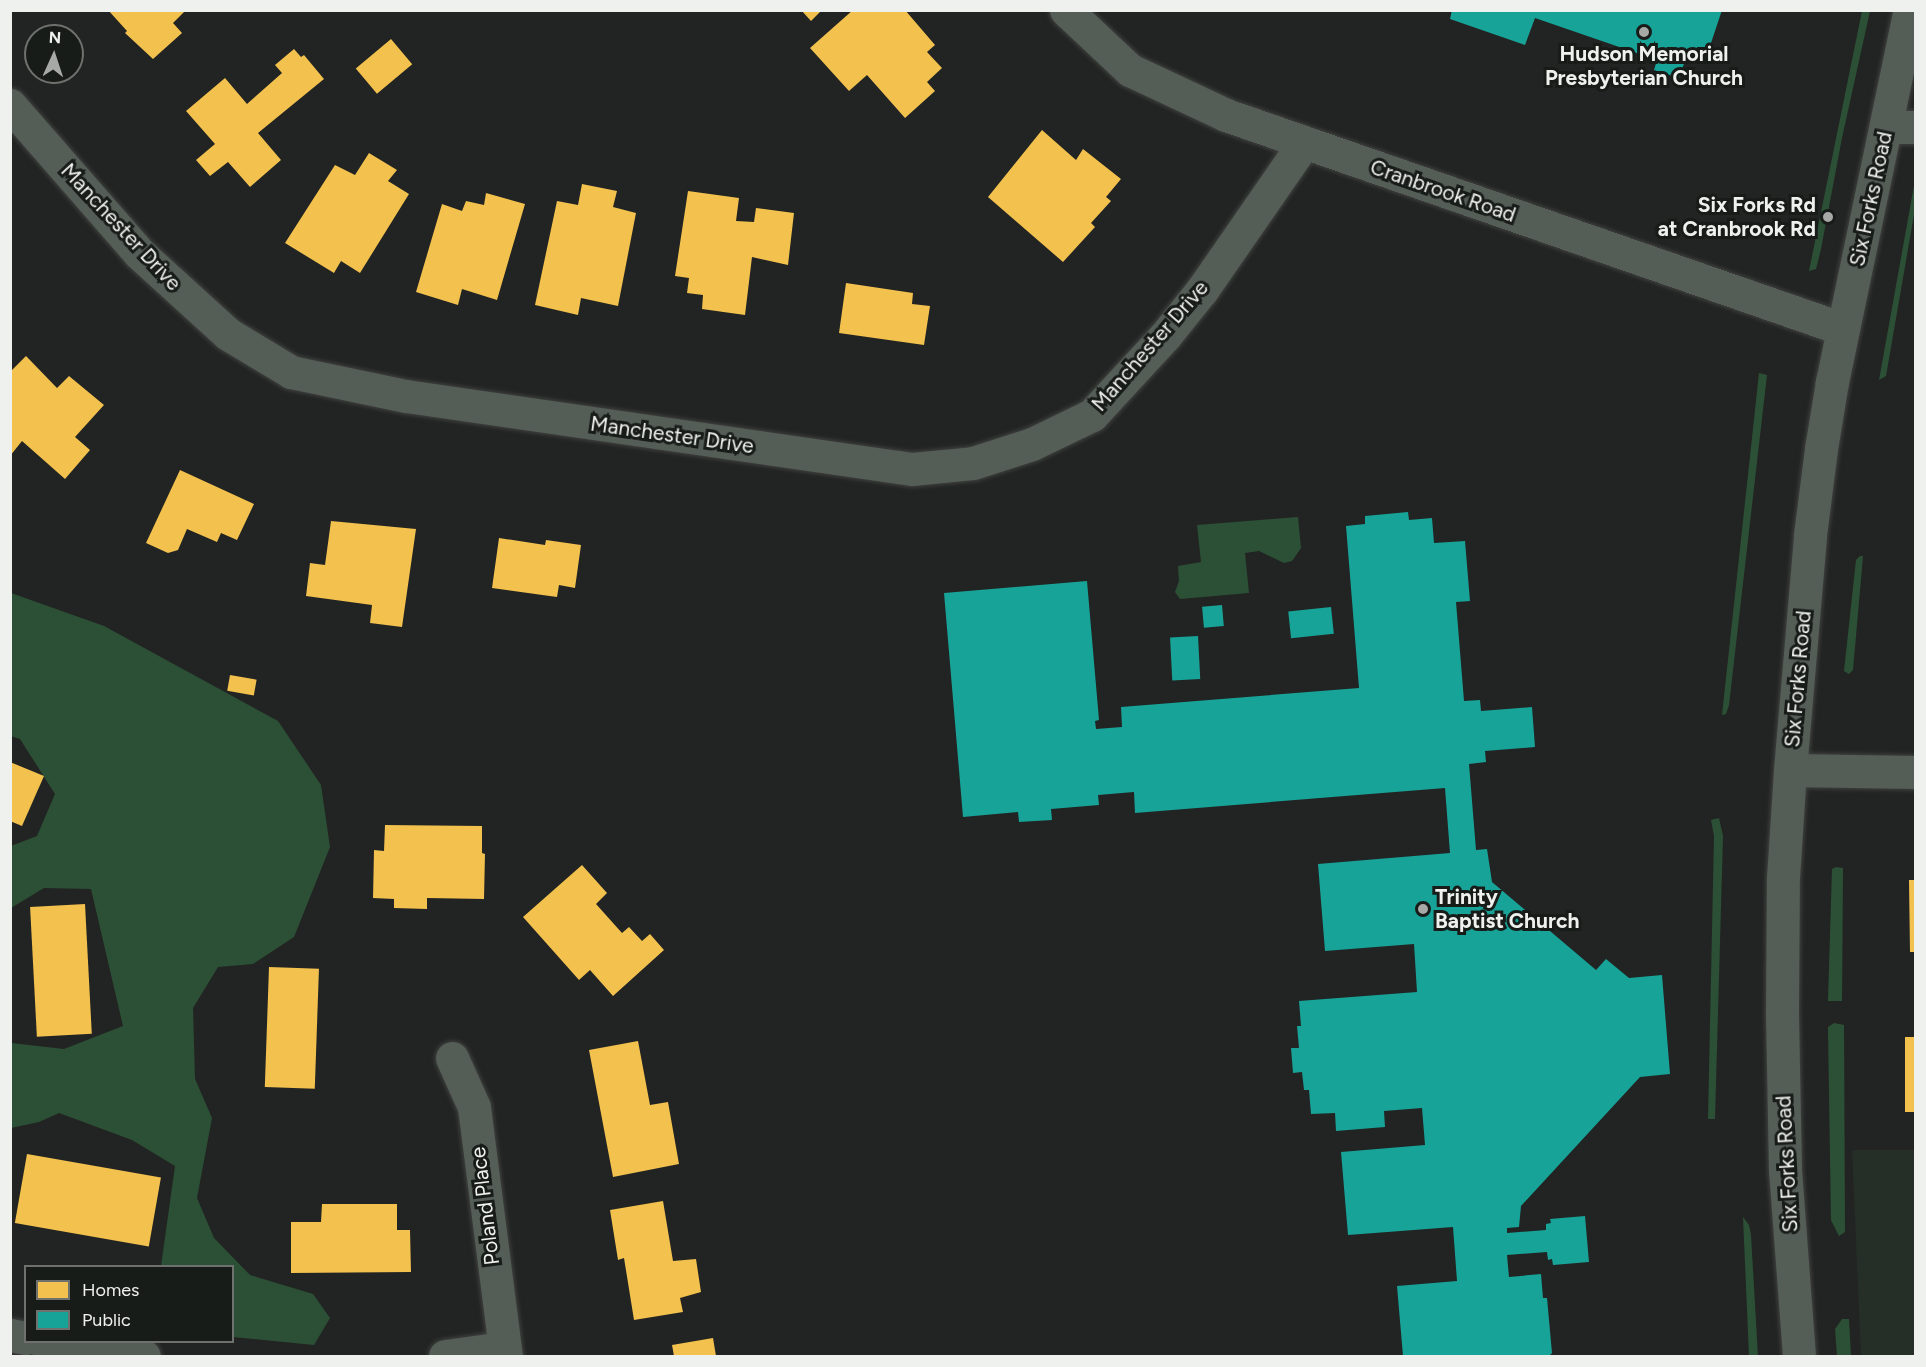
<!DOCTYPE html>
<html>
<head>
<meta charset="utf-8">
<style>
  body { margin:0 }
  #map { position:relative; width:1926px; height:1367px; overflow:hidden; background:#222423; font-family:Figtree,sans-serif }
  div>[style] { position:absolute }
  .built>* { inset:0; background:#262e28 }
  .green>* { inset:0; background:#2c5035 }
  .homes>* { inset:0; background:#f2c14e; transform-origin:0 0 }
  .public>* { inset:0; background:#17a398; transform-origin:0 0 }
  .roads { filter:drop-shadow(0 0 2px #3f413f) drop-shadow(0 0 2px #3f413f) }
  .minor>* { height:33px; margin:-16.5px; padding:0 16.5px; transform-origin:16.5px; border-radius:16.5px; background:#555d57 }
  .major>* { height:33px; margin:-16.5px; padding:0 16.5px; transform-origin:16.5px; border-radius:16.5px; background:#555d57 }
  .dots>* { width:16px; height:16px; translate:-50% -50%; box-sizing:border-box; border:3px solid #181c19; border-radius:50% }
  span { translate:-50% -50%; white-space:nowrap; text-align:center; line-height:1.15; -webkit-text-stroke:6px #181c19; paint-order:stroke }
  .poi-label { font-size:21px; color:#eef1ee; font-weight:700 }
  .right { translate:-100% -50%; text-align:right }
  .left { translate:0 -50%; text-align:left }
  .street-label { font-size:21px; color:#eef1ee }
  .frame { position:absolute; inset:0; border:12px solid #eef1ee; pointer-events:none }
  .legend { position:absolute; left:24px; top:1265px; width:210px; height:78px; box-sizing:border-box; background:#181c19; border:2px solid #6e716e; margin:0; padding:8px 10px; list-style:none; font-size:18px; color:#eef1ee }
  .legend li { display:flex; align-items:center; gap:12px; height:30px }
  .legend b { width:30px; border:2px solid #6e716e }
  .north { position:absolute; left:24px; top:24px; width:60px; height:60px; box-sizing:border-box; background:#181c19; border:2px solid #6e716e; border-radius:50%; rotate:3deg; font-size:16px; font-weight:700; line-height:24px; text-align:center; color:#eef1ee }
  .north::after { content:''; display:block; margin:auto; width:21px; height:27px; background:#a7a9a7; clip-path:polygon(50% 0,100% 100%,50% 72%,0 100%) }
</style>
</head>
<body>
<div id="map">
  <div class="built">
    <div style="clip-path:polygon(1852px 1150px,1915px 1150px,1915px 1356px,1861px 1356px)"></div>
  </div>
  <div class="green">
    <div style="clip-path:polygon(1862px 11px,1870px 11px,1842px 138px,1821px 249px,1816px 269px,1809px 271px)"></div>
    <div style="clip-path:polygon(1915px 180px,1915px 209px,1886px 376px,1879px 380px)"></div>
    <div style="clip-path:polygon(1759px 373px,1767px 375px,1729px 705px,1726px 714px,1722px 715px)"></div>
    <div style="clip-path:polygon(1298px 517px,1301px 548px,1292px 561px,1284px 563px,1259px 551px,1245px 553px,1249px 593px,1180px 599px,1175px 592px,1179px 581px,1178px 566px,1201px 562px,1197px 525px)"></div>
    <div style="clip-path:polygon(1860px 556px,1863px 556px,1853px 670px,1849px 674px,1844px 671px,1856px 560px)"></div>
    <div style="clip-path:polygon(11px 593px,104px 626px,278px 721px,321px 785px,330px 847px,294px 937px,253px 964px,218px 967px,193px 1008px,195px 1079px,212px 1118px,197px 1198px,214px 1238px,250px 1275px,313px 1294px,330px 1318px,314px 1345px,233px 1337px,232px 1266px,161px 1266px,175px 1166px,132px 1140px,59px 1113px,39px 1122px,11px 1128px,11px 1043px,64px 1049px,123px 1026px,91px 889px,44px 888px,11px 908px,11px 846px,37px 836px,55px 794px,20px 739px,11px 736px)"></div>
    <div style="clip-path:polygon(1719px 818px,1723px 836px,1715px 1119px,1708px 1119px,1714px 836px,1711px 820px)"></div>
    <div style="clip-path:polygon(1836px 867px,1843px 868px,1842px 1001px,1828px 1001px,1832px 869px)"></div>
    <div style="clip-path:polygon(1834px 1023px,1844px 1025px,1845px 1232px,1839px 1236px,1831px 1220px,1828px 1027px)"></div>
    <div style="clip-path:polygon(1743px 1217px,1749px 1225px,1751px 1235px,1758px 1356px,1749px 1356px)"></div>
    <div style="clip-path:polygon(1842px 1319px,1849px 1319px,1851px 1356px,1837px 1356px,1835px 1329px)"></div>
  </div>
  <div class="homes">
    <div style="clip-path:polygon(108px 10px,186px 10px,173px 23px,182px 33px,153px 59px,125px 33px,127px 31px)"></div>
    <div style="clip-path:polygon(801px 10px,822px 10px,811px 21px)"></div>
    <div style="clip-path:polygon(853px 10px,905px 10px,935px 45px,927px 52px,942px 68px,927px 82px,935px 91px,905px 118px,867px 75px,849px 91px,810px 48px)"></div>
    <div style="left:391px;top:39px;width:33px;height:46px;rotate:50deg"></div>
    <div style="clip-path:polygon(294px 49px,301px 57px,304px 55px,324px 79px,258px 133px,281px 160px,250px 187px,228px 162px,210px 176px,196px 160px,215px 144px,186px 111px,225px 78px,247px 104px,282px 73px,275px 65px)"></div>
    <div style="clip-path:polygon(1042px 130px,1076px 160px,1083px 149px,1121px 179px,1106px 197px,1111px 201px,1091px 223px,1095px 227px,1063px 262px,988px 197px)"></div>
    <div style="clip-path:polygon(369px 153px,397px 170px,388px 181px,409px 194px,360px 273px,341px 261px,334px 273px,285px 243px,335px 165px,355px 175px)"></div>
    <div style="clip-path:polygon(582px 184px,617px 191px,613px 207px,636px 213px,618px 306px,581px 298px,578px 315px,535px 305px,557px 201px,578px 205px)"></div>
    <div style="clip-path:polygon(688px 191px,739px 198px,736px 221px,754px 222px,756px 208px,794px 213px,788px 265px,752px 257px,745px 315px,702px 309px,703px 295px,687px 293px,689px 278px,675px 276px)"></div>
    <div style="clip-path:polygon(486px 193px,525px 204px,497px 300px,462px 289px,458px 305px,416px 292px,442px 204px,462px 211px,466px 201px,484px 205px)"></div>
    <div style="clip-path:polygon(846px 283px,913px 293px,912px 304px,930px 306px,924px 345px,839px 333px)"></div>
    <div style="clip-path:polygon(26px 356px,57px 388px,69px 376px,104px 405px,75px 437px,90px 450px,65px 479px,22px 441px,10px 456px,10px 372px)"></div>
    <div style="clip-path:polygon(180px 470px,254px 504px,237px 540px,221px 533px,217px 542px,187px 529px,178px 550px,168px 553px,146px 543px)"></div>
    <div style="clip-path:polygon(331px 521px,416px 529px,402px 627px,370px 623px,372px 605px,306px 596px,310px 563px,325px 565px)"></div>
    <div style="clip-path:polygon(499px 538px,545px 545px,546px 540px,581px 545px,575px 588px,559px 585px,557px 597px,492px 588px)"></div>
    <div style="left:230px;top:675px;width:27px;height:16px;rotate:10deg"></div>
    <div style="clip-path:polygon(10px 762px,44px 776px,22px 826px,10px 821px)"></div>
    <div style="clip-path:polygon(385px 825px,482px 826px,482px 853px,485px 854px,484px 899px,427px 898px,427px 909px,394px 908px,394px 899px,373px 898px,374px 850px,384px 851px)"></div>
    <div style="clip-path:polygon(582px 865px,607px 893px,596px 904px,622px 933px,629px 927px,642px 941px,650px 934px,664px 950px,613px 996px,590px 970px,579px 980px,523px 917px)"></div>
    <div style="clip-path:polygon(1909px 880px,1916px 880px,1916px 952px,1910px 952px)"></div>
    <div style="left:85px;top:904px;width:130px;height:55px;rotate:87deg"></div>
    <div style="left:269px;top:967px;width:50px;height:120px;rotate:2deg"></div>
    <div style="left:1905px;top:1037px;width:11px;height:75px"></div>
    <div style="clip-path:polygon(638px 1041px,650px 1105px,668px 1102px,679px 1164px,613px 1177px,589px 1050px)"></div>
    <div style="left:27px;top:1154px;width:136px;height:70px;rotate:10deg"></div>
    <div style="clip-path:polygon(663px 1201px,673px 1261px,696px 1259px,701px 1292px,680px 1298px,683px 1312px,634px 1320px,624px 1258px,618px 1260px,610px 1210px)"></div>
    <div style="clip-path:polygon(322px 1204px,397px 1204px,397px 1230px,410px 1230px,411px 1272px,291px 1273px,291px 1222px,321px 1222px)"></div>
    <div style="clip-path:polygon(713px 1338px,716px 1356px,674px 1356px,672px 1345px)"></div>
  </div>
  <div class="public">
    <div style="clip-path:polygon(1452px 10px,1722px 10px,1705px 61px,1687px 55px,1679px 78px,1654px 70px,1657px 60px,1535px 18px,1525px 45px,1450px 19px)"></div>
    <div style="clip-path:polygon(1408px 512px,1409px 520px,1432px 518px,1434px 543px,1465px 541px,1470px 601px,1456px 602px,1464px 701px,1480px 700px,1481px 711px,1532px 707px,1535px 747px,1485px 751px,1486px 762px,1469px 764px,1476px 850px,1487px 849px,1492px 882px,1596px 970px,1606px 959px,1629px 978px,1662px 975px,1670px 1074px,1640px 1077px,1521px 1206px,1519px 1227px,1507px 1228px,1507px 1233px,1546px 1230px,1546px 1224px,1551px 1223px,1550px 1219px,1585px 1216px,1589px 1262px,1553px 1265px,1552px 1259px,1548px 1260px,1547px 1252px,1507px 1255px,1509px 1277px,1541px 1274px,1543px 1298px,1547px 1298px,1552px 1353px,1549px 1356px,1403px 1356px,1397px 1286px,1457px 1281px,1453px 1227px,1348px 1235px,1341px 1152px,1425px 1145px,1422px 1108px,1384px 1111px,1385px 1127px,1336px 1131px,1335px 1113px,1311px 1114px,1309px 1090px,1304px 1090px,1302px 1072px,1293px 1073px,1291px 1048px,1299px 1048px,1297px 1026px,1301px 1026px,1299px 1001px,1417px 992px,1414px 944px,1325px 951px,1318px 864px,1450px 853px,1445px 788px,1135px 813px,1134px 792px,1098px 795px,1099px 805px,1051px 809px,1052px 820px,1019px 822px,1018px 812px,963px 817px,944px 593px,1087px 581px,1099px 720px,1095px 721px,1096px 729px,1122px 727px,1121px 707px,1359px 688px,1346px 526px,1365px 524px,1365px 516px)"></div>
    <div style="left:1222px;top:605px;width:21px;height:20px;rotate:85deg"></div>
    <div style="left:1331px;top:607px;width:27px;height:43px;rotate:84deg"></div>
    <div style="left:1198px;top:636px;width:43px;height:28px;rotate:87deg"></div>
  </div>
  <div class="roads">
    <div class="minor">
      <div style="left:1066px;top:10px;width:88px;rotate:43.2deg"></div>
      <div style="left:1130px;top:70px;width:106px;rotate:25.1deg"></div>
      <div style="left:1226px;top:115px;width:653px;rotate:19.13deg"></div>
      <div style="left:10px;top:105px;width:196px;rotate:48.9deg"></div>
      <div style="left:139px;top:253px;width:120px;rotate:42.3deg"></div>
      <div style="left:228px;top:334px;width:74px;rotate:31.1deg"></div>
      <div style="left:291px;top:372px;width:117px;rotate:11.8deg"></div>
      <div style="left:406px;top:396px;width:511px;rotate:8.21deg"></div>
      <div style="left:912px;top:469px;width:61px;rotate:-5.6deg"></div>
      <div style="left:973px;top:463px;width:62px;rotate:-17.9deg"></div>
      <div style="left:1032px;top:444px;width:67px;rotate:-25.8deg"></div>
      <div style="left:1092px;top:415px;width:108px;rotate:-47.3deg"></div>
      <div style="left:1165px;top:336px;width:59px;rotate:-51.2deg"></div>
      <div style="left:1202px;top:290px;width:178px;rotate:-55.3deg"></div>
      <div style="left:1886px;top:127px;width:30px"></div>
      <div style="left:1790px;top:770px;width:126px;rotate:0.9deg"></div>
      <div style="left:452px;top:1058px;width:54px;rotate:65.8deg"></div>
      <div style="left:474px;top:1107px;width:251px;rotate:82.7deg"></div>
      <div style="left:10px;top:1335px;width:16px;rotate:11deg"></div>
      <div style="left:43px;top:1342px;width:49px;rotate:10.6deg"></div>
      <div style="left:91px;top:1351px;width:53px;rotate:5.4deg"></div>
      <div style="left:445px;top:1356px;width:60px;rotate:-7.7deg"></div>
    </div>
    <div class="major">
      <div style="left:1799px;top:1356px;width:187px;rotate:-94.3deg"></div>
      <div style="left:1785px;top:1170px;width:160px;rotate:-91.1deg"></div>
      <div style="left:1782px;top:1010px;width:132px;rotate:-89.6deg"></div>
      <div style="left:1783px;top:878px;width:108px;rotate:-86.3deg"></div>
      <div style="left:1790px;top:770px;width:236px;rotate:-85.1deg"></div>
      <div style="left:1810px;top:535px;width:87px;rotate:-82.7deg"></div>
      <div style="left:1821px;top:449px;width:68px;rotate:-80.7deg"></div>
      <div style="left:1832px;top:382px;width:380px;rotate:-78.2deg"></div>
    </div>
  </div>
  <div class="dots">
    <div style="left:1644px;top:32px;background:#a7a9a7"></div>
    <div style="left:1828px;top:217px;background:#a7a9a7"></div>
    <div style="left:1423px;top:909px;background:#a7a9a7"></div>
  </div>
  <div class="poi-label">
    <span style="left:1644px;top:66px">Hudson Memorial<br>Presbyterian Church</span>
    <span class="right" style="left:1816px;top:217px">Six Forks Rd<br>at Cranbrook Rd</span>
    <span class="left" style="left:1435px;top:909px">Trinity<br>Baptist Church</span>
  </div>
  <div class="street-label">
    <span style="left:1443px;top:191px;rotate:19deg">Cranbrook Road</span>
    <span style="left:1871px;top:199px;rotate:-78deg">Six Forks Road</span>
    <span style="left:121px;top:227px;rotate:47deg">Manchester Drive</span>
    <span style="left:1150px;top:346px;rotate:-49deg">Manchester Drive</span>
    <span style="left:672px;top:435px;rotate:8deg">Manchester Drive</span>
    <span style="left:1798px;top:679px;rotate:-85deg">Six Forks Road</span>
    <span style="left:1787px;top:1164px;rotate:-93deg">Six Forks Road</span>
    <span style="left:485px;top:1206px;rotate:-97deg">Poland Place</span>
  </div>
  <div class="frame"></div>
  <ul class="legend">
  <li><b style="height:16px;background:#f2c14e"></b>Homes</li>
  <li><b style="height:16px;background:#17a398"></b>Public</li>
  </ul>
  <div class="north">N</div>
</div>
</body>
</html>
